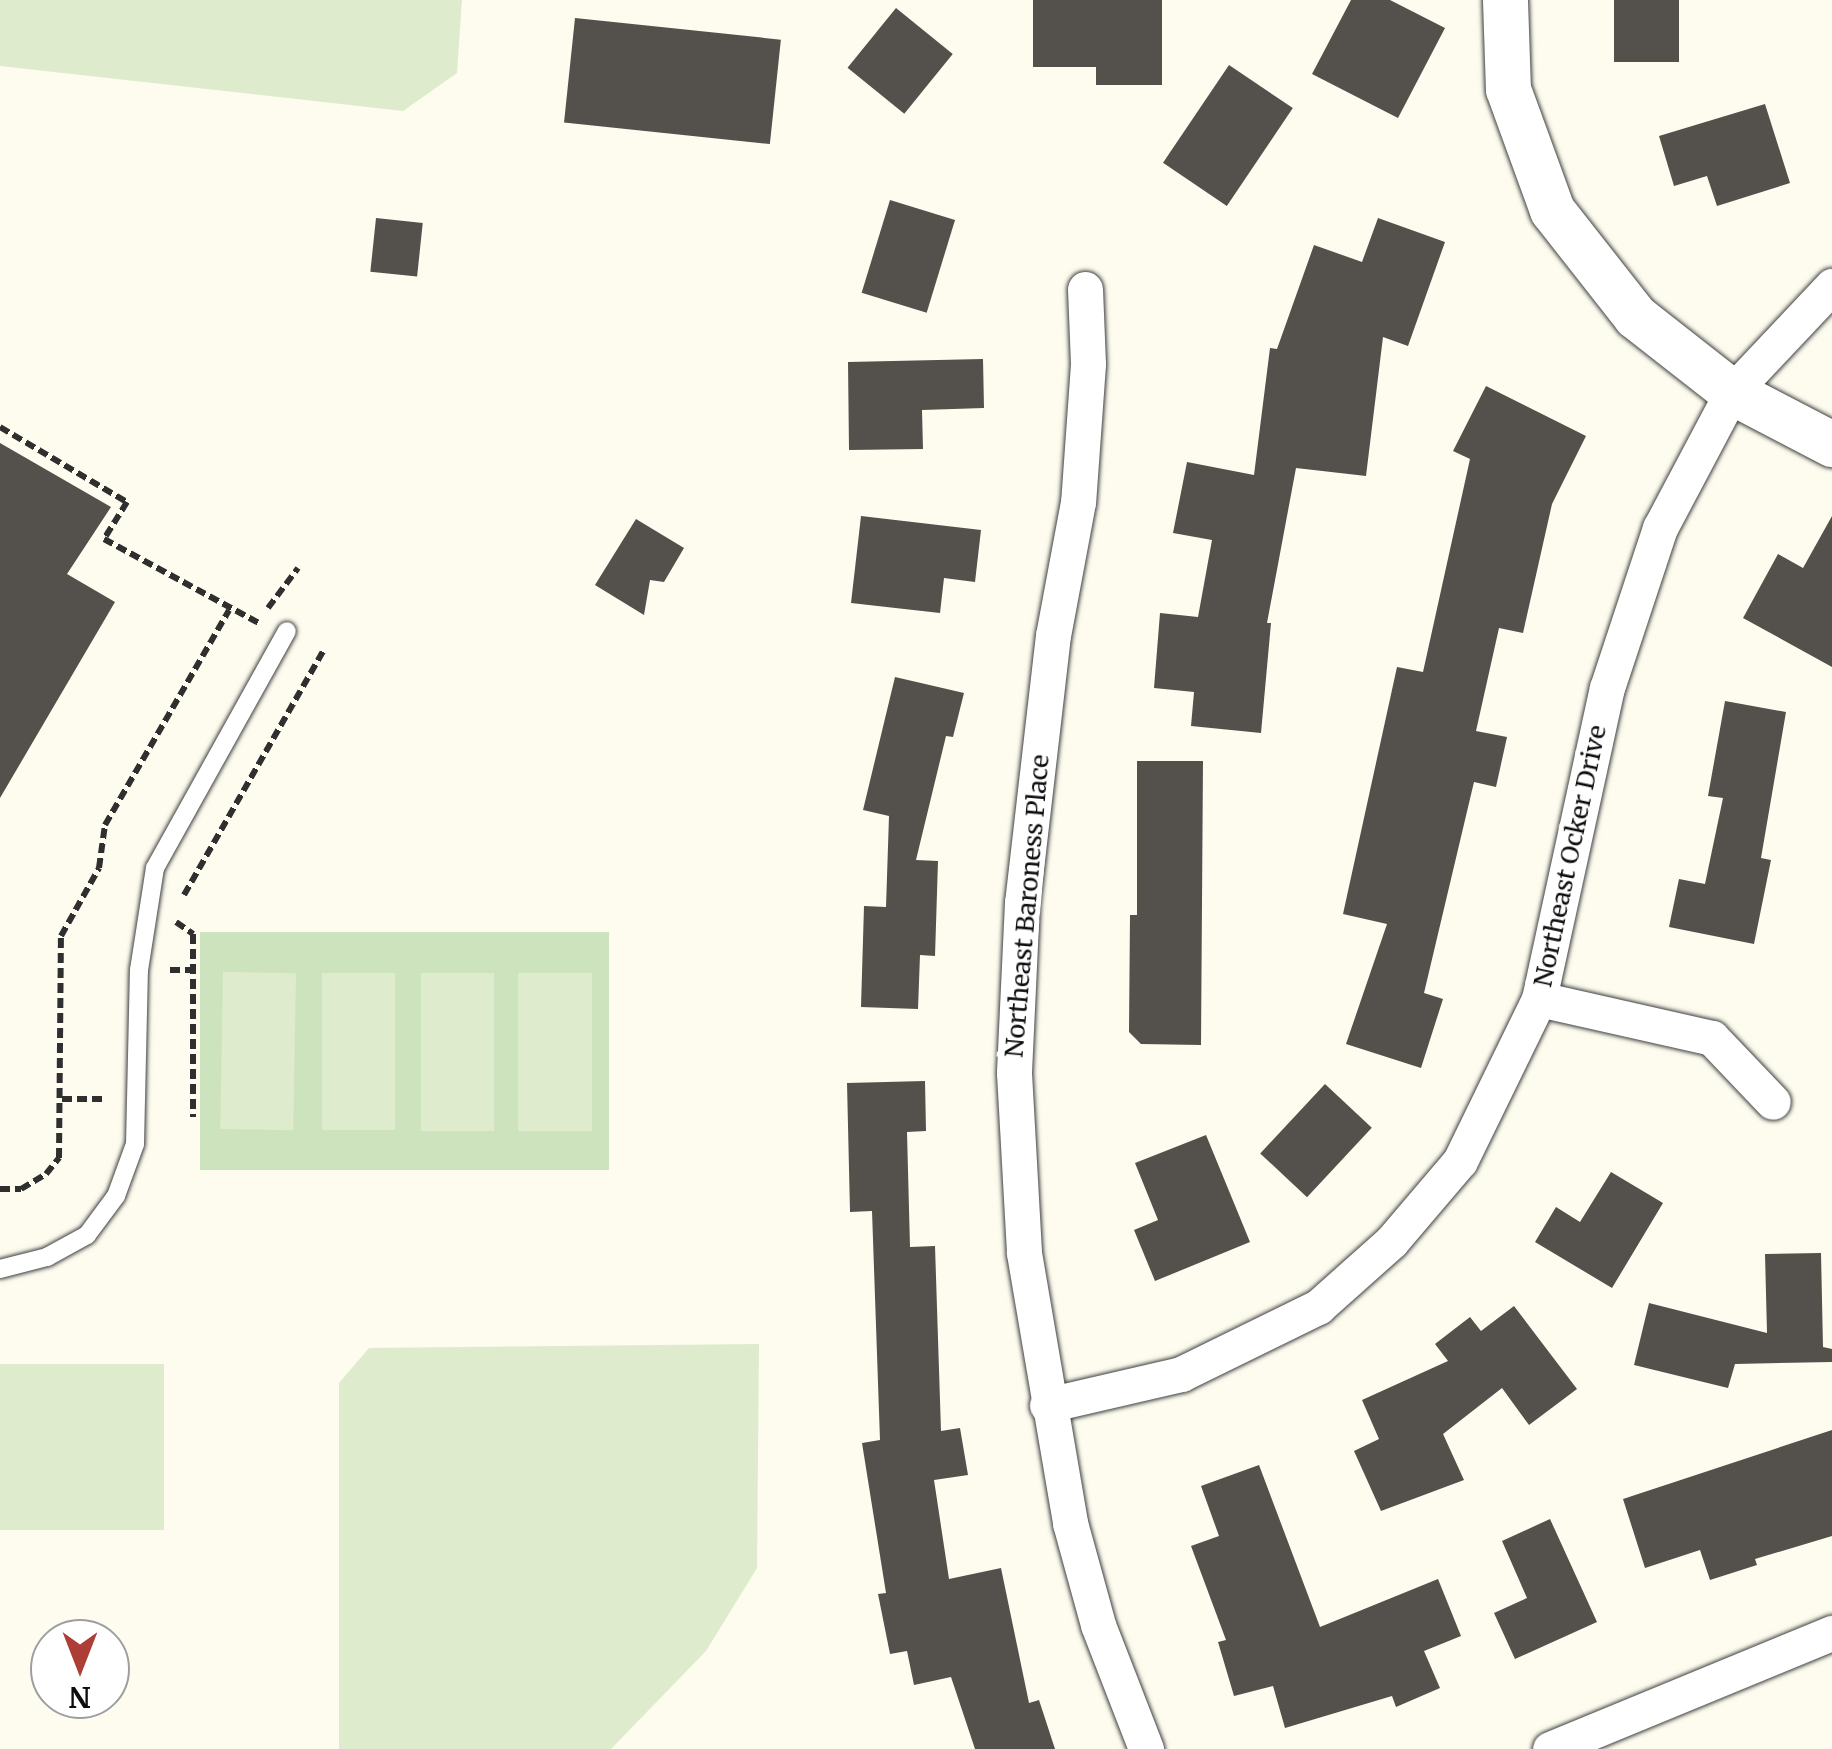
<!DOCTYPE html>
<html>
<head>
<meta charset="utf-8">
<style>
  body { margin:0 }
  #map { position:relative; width:1832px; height:1749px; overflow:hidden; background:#fdfcef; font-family:Merriweather,serif }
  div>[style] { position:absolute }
  .green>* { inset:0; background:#cce3bd; transform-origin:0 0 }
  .pitch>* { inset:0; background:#deeccd; transform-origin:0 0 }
  .building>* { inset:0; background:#54504b; transform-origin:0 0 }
  .path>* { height:6px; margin-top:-3px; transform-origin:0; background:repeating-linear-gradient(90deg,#2f2f2f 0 10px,transparent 0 15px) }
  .roads { filter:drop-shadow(0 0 2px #404040) drop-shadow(0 0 2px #404040) }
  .service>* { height:18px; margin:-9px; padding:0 9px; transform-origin:9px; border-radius:9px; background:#fff }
  .minor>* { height:35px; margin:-17.5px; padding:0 17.5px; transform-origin:17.5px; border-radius:17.5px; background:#fff }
  .tertiary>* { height:45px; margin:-22.5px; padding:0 22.5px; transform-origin:22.5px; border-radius:22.5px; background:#fff }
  span { translate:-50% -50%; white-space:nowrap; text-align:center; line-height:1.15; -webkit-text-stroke:10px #fff; paint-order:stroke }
  .street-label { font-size:25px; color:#0d0d0d }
  .north { position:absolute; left:30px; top:1619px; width:100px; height:100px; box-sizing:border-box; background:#fff; border:2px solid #9e9e9e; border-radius:50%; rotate:180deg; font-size:28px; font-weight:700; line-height:40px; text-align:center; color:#0d0d0d }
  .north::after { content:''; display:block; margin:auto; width:35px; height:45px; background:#ac3e36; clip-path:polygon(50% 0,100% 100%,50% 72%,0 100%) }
</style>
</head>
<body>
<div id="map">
  <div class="green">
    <div style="left:200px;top:932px;width:409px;height:238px"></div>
  </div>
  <div class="pitch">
    <div style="clip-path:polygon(0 0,462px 0,457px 73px,403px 111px,0 66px)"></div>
    <div style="left:223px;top:972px;width:73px;height:157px;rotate:1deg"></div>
    <div style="left:322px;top:973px;width:73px;height:157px"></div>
    <div style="left:421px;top:973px;width:73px;height:158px"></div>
    <div style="left:518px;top:973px;width:74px;height:158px"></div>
    <div style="clip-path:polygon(759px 1344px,757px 1568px,706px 1651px,611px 1749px,339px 1749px,339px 1383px,369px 1348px)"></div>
    <div style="left:0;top:1364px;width:164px;height:166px"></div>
  </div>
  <div class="building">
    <div style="clip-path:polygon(1033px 0,1162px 0,1162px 85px,1096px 85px,1096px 67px,1033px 67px)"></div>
    <div style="clip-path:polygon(1351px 0,1390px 0,1445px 28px,1398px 118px,1312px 74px)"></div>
    <div style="left:1614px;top:0;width:65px;height:62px"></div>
    <div style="left:896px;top:8px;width:73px;height:77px;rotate:39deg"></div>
    <div style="left:575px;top:18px;width:207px;height:105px;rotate:6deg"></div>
    <div style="left:1229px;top:65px;width:77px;height:118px;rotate:34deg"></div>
    <div style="clip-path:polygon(1765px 104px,1790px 183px,1717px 206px,1707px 176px,1674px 186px,1659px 136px)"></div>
    <div style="left:890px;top:200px;width:68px;height:97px;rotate:17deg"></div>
    <div style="left:376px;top:218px;width:47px;height:54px;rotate:6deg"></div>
    <div style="clip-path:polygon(1378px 218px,1445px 242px,1408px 346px,1383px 337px,1366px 476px,1296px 468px,1267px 623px,1271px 623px,1261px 733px,1191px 726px,1194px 692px,1154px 688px,1160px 613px,1198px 617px,1212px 540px,1173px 533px,1187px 462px,1254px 475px,1270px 348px,1277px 349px,1314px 245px,1362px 262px)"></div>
    <div style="clip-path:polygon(983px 359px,984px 408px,922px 410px,923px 449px,849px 450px,848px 362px)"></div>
    <div style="clip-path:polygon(1486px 386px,1586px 436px,1552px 504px,1523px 633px,1499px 628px,1476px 731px,1507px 737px,1496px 787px,1474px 782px,1424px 993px,1443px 999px,1421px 1068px,1346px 1044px,1387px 924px,1343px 914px,1397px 667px,1423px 672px,1470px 459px,1453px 451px)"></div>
    <div style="clip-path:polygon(0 443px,111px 507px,67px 574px,115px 602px,0 798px)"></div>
    <div style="clip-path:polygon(861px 516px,981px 530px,975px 582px,944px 578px,940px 613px,851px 603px)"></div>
    <div style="clip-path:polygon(1832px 516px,1832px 667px,1743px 618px,1778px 554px,1803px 568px)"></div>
    <div style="clip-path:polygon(636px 519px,684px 548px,664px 582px,650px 580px,644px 615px,595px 585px)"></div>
    <div style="clip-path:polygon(895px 677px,964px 693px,953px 737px,946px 736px,916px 860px,938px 861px,935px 956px,920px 955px,918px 1009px,861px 1007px,864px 906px,886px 907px,889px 816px,863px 810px)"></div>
    <div style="clip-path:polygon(1725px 701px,1786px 712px,1761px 858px,1771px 860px,1754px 944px,1669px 927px,1679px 879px,1705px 884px,1723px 798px,1708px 796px)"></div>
    <div style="clip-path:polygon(1137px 761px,1203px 761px,1201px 1045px,1141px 1044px,1129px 1032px,1130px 915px,1137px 915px)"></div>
    <div style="clip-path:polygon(925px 1081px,926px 1131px,907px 1132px,910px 1247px,935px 1246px,941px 1431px,960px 1428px,968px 1475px,934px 1480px,949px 1579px,1001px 1568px,1029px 1703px,1039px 1700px,1055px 1749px,975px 1749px,951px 1677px,914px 1685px,907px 1651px,890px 1654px,878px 1594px,886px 1593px,862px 1443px,880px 1440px,872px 1211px,850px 1212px,847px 1083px)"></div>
    <div style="left:1325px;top:1084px;width:64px;height:95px;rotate:43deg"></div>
    <div style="clip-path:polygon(1206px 1135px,1250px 1242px,1155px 1281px,1134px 1230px,1158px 1220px,1135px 1163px)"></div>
    <div style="clip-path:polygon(1611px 1172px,1663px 1203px,1612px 1288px,1535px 1242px,1556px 1207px,1580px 1222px)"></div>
    <div style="clip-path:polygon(1821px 1253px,1823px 1347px,1832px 1349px,1832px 1362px,1735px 1364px,1728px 1388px,1634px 1365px,1649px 1303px,1767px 1333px,1765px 1254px)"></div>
    <div style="clip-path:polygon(1514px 1306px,1577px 1389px,1529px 1425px,1502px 1388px,1443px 1434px,1464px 1480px,1381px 1511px,1354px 1451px,1379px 1439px,1362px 1400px,1448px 1361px,1435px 1344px,1470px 1317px,1481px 1331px)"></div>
    <div style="clip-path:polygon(1832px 1430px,1832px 1536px,1755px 1559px,1757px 1565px,1710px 1580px,1700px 1550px,1645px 1568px,1623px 1499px)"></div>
    <div style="clip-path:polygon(1259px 1465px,1320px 1627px,1438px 1579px,1461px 1636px,1424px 1651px,1440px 1688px,1396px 1707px,1392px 1696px,1285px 1728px,1273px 1686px,1234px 1696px,1218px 1642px,1226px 1640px,1191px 1546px,1219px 1536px,1201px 1486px)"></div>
    <div style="clip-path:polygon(1550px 1519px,1597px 1622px,1515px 1659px,1494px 1613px,1527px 1598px,1502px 1541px)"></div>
  </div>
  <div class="path">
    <div style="left:0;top:427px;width:147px;rotate:30.6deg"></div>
    <div style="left:127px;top:502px;width:44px;rotate:121.9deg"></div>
    <div style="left:104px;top:539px;width:176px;rotate:28.5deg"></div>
    <div style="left:268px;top:608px;width:50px;rotate:-53.1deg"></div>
    <div style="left:184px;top:895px;width:281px;rotate:-60.3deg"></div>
    <div style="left:176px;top:922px;width:21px;rotate:35deg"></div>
    <div style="left:193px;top:934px;width:183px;rotate:90deg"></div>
    <div style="left:170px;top:970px;width:24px"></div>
    <div style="left:62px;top:1099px;width:44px"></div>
    <div style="left:0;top:1189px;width:21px"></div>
    <div style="left:21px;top:1189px;width:29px;rotate:-31deg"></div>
    <div style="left:46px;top:1174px;width:21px;rotate:-51deg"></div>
    <div style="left:59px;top:1158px;width:222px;rotate:-89.5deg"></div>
    <div style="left:61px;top:936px;width:78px;rotate:-60.8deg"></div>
    <div style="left:99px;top:868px;width:43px;rotate:-82.1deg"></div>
    <div style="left:105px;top:825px;width:248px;rotate:-60deg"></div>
  </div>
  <div class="roads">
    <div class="service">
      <div style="left:0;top:1269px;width:49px;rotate:-14.3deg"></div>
      <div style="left:47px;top:1257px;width:46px;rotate:-28.8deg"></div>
      <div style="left:87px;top:1235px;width:49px;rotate:-53.4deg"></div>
      <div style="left:116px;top:1196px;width:55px;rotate:-69.9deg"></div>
      <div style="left:135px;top:1144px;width:174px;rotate:-88.7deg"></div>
      <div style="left:139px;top:970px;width:103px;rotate:-81.1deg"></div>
      <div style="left:155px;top:868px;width:271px;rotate:-60.9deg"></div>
    </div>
    <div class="minor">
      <div style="left:1085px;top:289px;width:75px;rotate:87.7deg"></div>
      <div style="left:1088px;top:364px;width:138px;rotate:94.1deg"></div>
      <div style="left:1078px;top:502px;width:135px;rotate:100.6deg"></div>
      <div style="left:1053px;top:635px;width:269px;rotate:96.6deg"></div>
      <div style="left:1022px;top:902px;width:171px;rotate:92.7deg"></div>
      <div style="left:1014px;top:1073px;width:180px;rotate:86.8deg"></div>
      <div style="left:1024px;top:1253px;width:274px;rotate:80.3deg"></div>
      <div style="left:1070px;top:1523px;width:106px;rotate:74.6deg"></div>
      <div style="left:1098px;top:1625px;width:133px;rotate:68.8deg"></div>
      <div style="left:1539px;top:999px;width:177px;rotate:12.7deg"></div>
      <div style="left:1712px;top:1038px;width:88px;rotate:46.4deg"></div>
      <div style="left:1047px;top:1405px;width:138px;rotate:-13deg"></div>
      <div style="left:1181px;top:1374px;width:153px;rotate:-26.1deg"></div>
      <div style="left:1318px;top:1307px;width:98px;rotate:-41.7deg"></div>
      <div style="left:1391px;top:1242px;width:106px;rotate:-49.6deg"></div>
      <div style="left:1460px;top:1161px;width:180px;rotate:-64deg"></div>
      <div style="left:1539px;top:999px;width:318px;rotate:-77.7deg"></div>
      <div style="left:1607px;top:688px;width:169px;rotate:-71.7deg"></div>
      <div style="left:1660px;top:528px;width:154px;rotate:-62.1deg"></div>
      <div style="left:1732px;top:392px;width:146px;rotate:-46.7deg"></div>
      <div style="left:1550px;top:1749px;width:305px;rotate:-22.4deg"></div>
    </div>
    <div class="tertiary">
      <div style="left:1505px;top:0;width:89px;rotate:88.1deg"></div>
      <div style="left:1508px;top:89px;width:129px;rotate:70deg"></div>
      <div style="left:1552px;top:210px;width:135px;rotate:51.9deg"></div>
      <div style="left:1635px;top:316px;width:123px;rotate:38.1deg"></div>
      <div style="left:1732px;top:392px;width:113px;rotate:27.5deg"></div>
    </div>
  </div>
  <div class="street-label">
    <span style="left:1570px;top:856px;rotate:-78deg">Northeast Ocker Drive</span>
    <span style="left:1027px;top:906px;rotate:-85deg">Northeast Baroness Place</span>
  </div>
  <div class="north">N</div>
</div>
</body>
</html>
